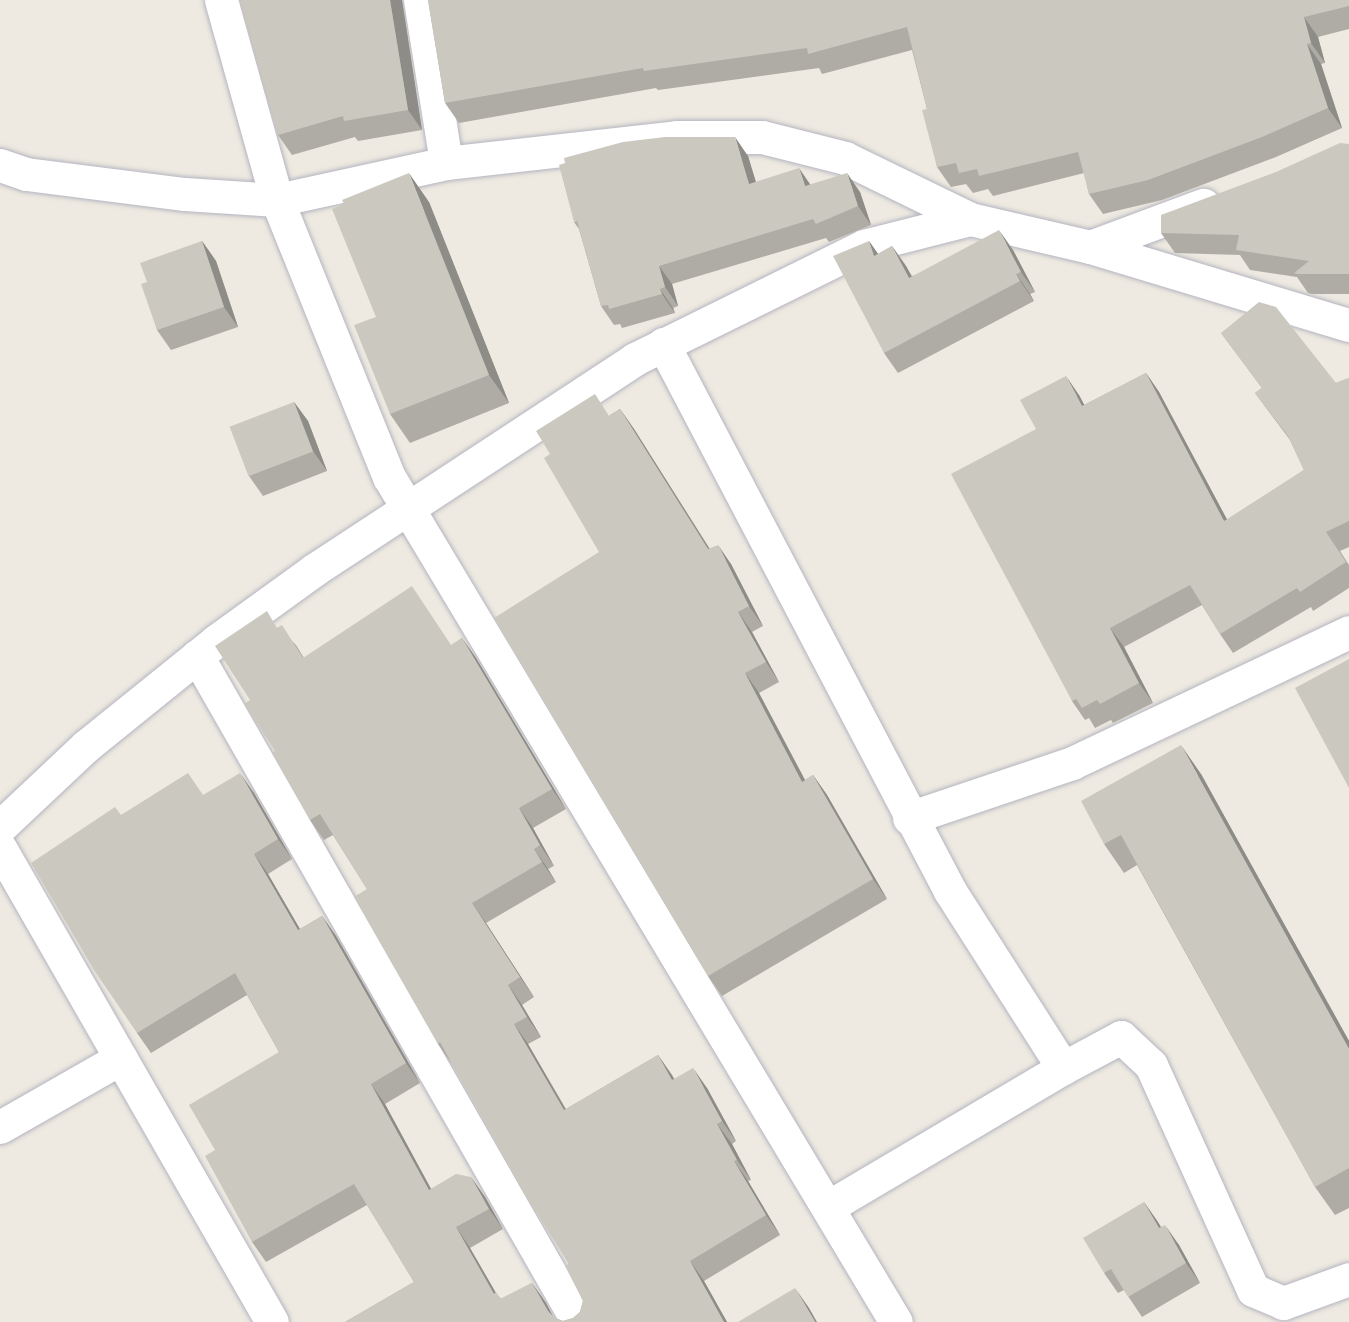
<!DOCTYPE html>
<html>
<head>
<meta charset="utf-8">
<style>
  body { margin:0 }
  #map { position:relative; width:1349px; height:1322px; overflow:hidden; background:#eeeae1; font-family:Roboto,sans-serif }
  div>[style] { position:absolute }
  .roads { filter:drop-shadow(0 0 2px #b4b4c0) drop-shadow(0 0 2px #b4b4c0) }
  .minor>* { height:33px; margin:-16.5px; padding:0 16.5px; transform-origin:16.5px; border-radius:16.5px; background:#fff }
  .wall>* { inset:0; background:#aeaca4 }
  .shaded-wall>* { inset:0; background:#8d8c86 }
  .building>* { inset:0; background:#cac8bf; transform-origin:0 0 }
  span { translate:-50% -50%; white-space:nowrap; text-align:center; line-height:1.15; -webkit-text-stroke:5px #fff; paint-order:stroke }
</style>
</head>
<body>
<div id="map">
  <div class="roads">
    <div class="minor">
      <div style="left:221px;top:0;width:208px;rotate:74.4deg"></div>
      <div style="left:277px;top:200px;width:299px;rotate:68deg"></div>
      <div style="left:389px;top:477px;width:985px;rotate:59.04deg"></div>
      <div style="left:420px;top:0;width:165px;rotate:80.9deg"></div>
      <div style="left:0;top:165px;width:28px;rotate:19deg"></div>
      <div style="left:26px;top:174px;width:160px;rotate:7.2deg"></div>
      <div style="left:185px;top:194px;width:92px;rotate:3.7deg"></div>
      <div style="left:277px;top:200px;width:173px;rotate:-12.3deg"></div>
      <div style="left:446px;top:163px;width:232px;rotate:-6.4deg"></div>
      <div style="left:677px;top:137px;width:85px"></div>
      <div style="left:762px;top:137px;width:86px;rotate:14.2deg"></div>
      <div style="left:845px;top:158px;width:139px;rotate:26deg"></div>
      <div style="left:970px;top:219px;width:123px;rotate:13.1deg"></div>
      <div style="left:1090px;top:247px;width:270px;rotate:16.8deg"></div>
      <div style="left:1090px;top:247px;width:121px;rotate:-20.4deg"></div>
      <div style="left:663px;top:344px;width:618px;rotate:62.31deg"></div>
      <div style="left:950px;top:891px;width:210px;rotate:57.4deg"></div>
      <div style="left:197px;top:656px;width:767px;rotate:60.23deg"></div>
      <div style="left:909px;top:818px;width:172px;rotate:-18.6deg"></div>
      <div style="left:1072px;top:763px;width:306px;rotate:-25.3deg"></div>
      <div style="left:0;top:827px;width:118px;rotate:-43.3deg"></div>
      <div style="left:86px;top:746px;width:167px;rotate:-38.9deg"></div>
      <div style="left:216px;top:641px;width:121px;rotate:-35.9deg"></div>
      <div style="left:314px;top:570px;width:384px;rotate:-33.3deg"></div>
      <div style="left:635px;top:359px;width:255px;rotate:-26.3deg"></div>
      <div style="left:864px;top:246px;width:109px;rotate:-14.3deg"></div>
      <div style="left:0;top:848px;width:546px;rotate:60.15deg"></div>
      <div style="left:0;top:1127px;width:139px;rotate:-29.7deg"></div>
      <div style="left:828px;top:1207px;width:273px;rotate:-30.6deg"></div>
      <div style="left:1063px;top:1068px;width:66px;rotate:-28.1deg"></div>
      <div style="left:1121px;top:1037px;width:41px;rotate:43deg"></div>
      <div style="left:1151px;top:1065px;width:247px;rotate:65.6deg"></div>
      <div style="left:1253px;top:1290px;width:33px;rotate:23deg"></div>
      <div style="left:1283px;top:1303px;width:70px;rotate:-20deg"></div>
    </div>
  </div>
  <div class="wall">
    <div style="clip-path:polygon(240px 0,402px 0,422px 130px,358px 141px,355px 137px,292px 155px,278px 135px)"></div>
    <div style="clip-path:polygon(428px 0,1349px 0,1349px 29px,1318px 37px,1325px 63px,1321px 64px,1342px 128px,1276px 157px,1162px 200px,1103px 214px,1089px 194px,1084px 173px,993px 196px,988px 189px,973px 193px,966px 184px,951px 187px,937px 167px,927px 109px,912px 50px,822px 74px,819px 68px,658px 90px,656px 88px,459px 123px,445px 103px)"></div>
    <div style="clip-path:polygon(1349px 144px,1349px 294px,1312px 294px,1308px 293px,1297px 277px,1250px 270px,1240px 255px,1175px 253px,1161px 233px)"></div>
    <div style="clip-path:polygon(748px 156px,756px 182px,810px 185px,860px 192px,871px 225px,829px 242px,826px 238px,672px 284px,678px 306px,673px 308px,675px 313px,622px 328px,620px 324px,614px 325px,601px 306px,579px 229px,574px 222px)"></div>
    <div style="clip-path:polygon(429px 202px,509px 403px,410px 443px,390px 414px,376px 317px)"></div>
    <div style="clip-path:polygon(202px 241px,216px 261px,238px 327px,171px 350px,157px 330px,147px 282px)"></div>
    <div style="clip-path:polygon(869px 241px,878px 254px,892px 246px,906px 266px,912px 276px,1013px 250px,1035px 292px,1030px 294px,1034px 301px,898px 373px,884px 353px)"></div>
    <div style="clip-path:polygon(1221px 333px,1336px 383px,1349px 378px,1349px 547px,1340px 551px,1349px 565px,1349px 588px,1313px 611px,1311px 607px,1233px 653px,1220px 634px,1202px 605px,1124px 647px,1153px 703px,1113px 723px,1111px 720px,1095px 728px,1089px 718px,1085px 720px,1072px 701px,1036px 429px,1079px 395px,1084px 405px,1146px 373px,1159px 392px,1227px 520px,1304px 470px,1290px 440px,1255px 393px,1262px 388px)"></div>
    <div style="clip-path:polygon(294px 402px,308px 421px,327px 471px,263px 496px,249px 476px)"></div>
    <div style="clip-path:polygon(620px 409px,634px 429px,710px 549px,731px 564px,763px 626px,752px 632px,779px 682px,759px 693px,805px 780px,813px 775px,827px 795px,887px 899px,722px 996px,708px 976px,599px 552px,610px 415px)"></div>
    <div style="clip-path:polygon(278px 627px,296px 645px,304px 658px,452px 645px,462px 638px,476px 658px,566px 809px,533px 828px,554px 866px,548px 869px,556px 882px,486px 923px,534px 997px,522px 1005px,541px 1037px,528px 1044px,566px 1109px,658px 1055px,674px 1079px,707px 1088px,736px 1141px,732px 1144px,751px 1180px,748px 1181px,780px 1235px,704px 1281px,727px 1322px,345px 1322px,414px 1282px,367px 1205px,266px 1262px,252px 1242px,215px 1150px,279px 1052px,247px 995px,151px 1053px,137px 1033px,121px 815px,204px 795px,254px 793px,292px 859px,268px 874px,300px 929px,322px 916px,336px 936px,420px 1083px,385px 1104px,431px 1189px,471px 1177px,485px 1197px,503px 1229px,470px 1248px,496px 1293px,501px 1299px,532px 1283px,546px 1303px,553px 1317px,555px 1318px,563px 1321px,573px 1318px,580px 1312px,583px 1301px,569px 1264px,452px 1064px,438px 1044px,367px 889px,333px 835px,324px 840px,310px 820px,250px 700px)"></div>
    <div style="clip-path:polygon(1201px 774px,1349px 1041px,1349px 1208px,1335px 1215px,1315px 1187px,1137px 865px,1124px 873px,1104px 844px)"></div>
    <div style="clip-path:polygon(1144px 1202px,1161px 1227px,1179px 1245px,1200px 1283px,1142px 1317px,1124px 1290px,1118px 1293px,1104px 1273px)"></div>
  </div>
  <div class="shaded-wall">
    <div style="clip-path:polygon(390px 0,402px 0,422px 130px,408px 110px)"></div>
    <div style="clip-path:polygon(1304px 17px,1318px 37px,1325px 63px,1311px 43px)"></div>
    <div style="clip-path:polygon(1307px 44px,1321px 64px,1342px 128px,1328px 108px)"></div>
    <div style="clip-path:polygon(735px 137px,748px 156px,762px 203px,749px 184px)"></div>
    <div style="clip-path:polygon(799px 168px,812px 187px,805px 186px)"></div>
    <div style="clip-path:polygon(409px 173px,429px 202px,509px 403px,489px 375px)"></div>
    <div style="clip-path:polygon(847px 173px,860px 192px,871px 225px,858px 206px)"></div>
    <div style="clip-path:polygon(999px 230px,1013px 250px,1035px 292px,1021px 272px)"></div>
    <div style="clip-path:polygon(202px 241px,216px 261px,238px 327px,224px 307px)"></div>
    <div style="clip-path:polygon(869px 241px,883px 261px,874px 256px)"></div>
    <div style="clip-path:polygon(892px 246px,906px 266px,923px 298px,909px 278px)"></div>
    <div style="clip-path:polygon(659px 266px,672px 284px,678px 306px,665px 287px)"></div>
    <div style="clip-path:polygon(1016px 274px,1030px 294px,1034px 301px,1020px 281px)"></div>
    <div style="clip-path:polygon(660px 289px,673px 308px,675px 313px,662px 294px)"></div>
    <div style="clip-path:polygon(1146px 373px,1159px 392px,1238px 540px,1224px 521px)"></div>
    <div style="clip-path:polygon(1066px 376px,1079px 395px,1095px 425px,1082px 406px)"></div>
    <div style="clip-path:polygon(294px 402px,308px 421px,327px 471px,313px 451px)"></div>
    <div style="clip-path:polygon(620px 409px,634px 429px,722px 569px,708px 549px)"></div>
    <div style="clip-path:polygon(718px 545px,731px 564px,763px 626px,749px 606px)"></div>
    <div style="clip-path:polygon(738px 612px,752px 632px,779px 682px,766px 662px)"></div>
    <div style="clip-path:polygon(1110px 628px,1124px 647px,1153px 703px,1139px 683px)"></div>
    <div style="clip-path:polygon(462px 638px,476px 658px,566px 809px,552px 789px)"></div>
    <div style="clip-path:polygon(745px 673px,759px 693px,816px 801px,802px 782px)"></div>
    <div style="clip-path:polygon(1181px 745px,1201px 774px,1349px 1041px,1349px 1049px)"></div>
    <div style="clip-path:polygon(240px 773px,254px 793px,292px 859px,278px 839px)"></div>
    <div style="clip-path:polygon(813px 775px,827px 795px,887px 899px,873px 879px)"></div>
    <div style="clip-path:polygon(519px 808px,533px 828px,554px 866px,540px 845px)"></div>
    <div style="clip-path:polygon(534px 849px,548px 869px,556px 882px,542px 862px)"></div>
    <div style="clip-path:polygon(254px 854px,268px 874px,312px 950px,298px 930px)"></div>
    <div style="clip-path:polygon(472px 903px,486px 923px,534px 997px,520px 977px)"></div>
    <div style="clip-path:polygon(322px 916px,336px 936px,420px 1083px,406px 1063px)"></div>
    <div style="clip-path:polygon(508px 985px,522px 1005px,541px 1037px,527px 1017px)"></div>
    <div style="clip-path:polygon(514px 1024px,528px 1044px,578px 1131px,564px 1110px)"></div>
    <div style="clip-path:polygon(658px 1055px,672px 1075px,686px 1100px,672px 1080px)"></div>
    <div style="clip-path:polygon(693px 1068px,707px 1088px,736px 1141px,722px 1121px)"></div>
    <div style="clip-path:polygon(371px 1084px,385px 1104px,443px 1211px,429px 1190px)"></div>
    <div style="clip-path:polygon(717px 1124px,732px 1144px,751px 1180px,737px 1160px)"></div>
    <div style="clip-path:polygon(734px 1161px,748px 1181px,780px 1235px,766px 1215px)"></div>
    <div style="clip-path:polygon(471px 1177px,485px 1197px,503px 1229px,489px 1209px)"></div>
    <div style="clip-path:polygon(1144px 1202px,1158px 1222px,1173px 1248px,1159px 1228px)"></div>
    <div style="clip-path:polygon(1165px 1225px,1179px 1245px,1200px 1283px,1186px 1263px)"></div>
    <div style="clip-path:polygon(456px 1227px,470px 1248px,508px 1314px,494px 1294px)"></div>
    <div style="clip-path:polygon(690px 1261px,704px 1281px,727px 1322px,724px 1322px)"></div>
    <div style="clip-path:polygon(532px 1283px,546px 1303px,556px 1322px,548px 1311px)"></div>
    <div style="clip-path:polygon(795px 1288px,809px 1308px,817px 1322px,815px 1322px)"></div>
  </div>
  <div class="building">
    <div style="clip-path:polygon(240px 0,390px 0,408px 110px,344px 121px,343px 116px,278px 135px)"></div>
    <div style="clip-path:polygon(428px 0,1349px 0,1349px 6px,1304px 17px,1311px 43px,1307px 44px,1328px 108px,1262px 137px,1148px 180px,1089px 194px,1078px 152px,979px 176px,977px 169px,959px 173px,956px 163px,937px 167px,922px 110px,927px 109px,907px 27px,808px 54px,807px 48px,644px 71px,643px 68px,445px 103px)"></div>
    <div style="clip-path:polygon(665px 137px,735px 137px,749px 184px,799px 168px,805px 186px,847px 173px,858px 206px,816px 224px,813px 219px,659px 266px,665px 287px,660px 289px,662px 294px,609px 309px,608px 305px,601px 306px,577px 221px,574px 222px,559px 165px,565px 163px,564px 158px,623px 142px)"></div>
    <div style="clip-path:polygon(1340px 143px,1349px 144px,1349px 274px,1298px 274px,1294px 273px,1309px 261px,1236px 250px,1239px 235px,1161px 233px,1161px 215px,1276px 172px)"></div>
    <div style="clip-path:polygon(409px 173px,489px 375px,390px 414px,354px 325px,376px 317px,332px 209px,344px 204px,342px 200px)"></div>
    <div style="clip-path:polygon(999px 230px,1021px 272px,1016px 274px,1020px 281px,884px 353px,833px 256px,869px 241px,874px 256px,892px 246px,909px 278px)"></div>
    <div style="clip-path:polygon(202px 241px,224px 307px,157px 330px,141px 284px,147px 282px,140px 263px)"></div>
    <div style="clip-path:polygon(1259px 302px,1276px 307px,1336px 383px,1349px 378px,1349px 521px,1326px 532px,1346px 562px,1300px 592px,1297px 588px,1220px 634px,1190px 585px,1110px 628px,1139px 683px,1100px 704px,1097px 700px,1082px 708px,1076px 699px,1072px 701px,951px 474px,1036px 429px,1020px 400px,1066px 376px,1082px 406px,1146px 373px,1224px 521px,1304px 470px,1288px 436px,1255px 393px,1262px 388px,1221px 333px)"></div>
    <div style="clip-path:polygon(595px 394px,609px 416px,620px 409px,708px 549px,718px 545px,749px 606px,738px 612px,766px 662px,745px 673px,802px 782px,813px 775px,873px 879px,708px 976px,494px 618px,599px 552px,544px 458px,550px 454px,536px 431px)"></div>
    <div style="left:294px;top:402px;width:53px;height:69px;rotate:69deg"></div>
    <div style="clip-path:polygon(412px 586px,451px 645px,462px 638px,552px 789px,519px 808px,540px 845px,534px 849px,542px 862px,472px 903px,520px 977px,508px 985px,527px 1017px,514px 1024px,564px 1110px,658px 1055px,672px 1080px,693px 1068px,722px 1121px,717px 1124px,737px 1160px,734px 1161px,766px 1215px,690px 1261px,724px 1322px,345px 1322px,414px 1282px,354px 1184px,252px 1242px,205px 1156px,215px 1150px,189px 1105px,279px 1052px,235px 973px,137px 1033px,94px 970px,31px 863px,115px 807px,121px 815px,188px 773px,203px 795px,240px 773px,278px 839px,254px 854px,298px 930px,322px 916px,406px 1063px,371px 1084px,429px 1190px,456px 1174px,471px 1177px,489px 1209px,456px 1227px,494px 1294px,496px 1292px,500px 1299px,532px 1283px,548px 1311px,555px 1318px,563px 1321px,573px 1318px,580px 1312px,583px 1301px,565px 1266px,569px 1264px,522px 1190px,440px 1042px,438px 1044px,354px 897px,367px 889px,320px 814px,310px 820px,272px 753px,275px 751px,244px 704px,250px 700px,215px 646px,267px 611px,277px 628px,282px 625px,303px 658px)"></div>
    <div style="clip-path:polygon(1349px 659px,1349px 788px,1295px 688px)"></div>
    <div style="clip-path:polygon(1181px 745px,1349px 1049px,1349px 1168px,1315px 1187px,1121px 835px,1104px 844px,1081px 801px)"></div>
    <div style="clip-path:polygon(1144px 1202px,1159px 1228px,1165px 1225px,1186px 1263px,1128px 1297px,1111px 1269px,1104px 1273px,1083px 1238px)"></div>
    <div style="clip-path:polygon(795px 1288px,815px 1322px,738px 1322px)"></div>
  </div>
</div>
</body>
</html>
